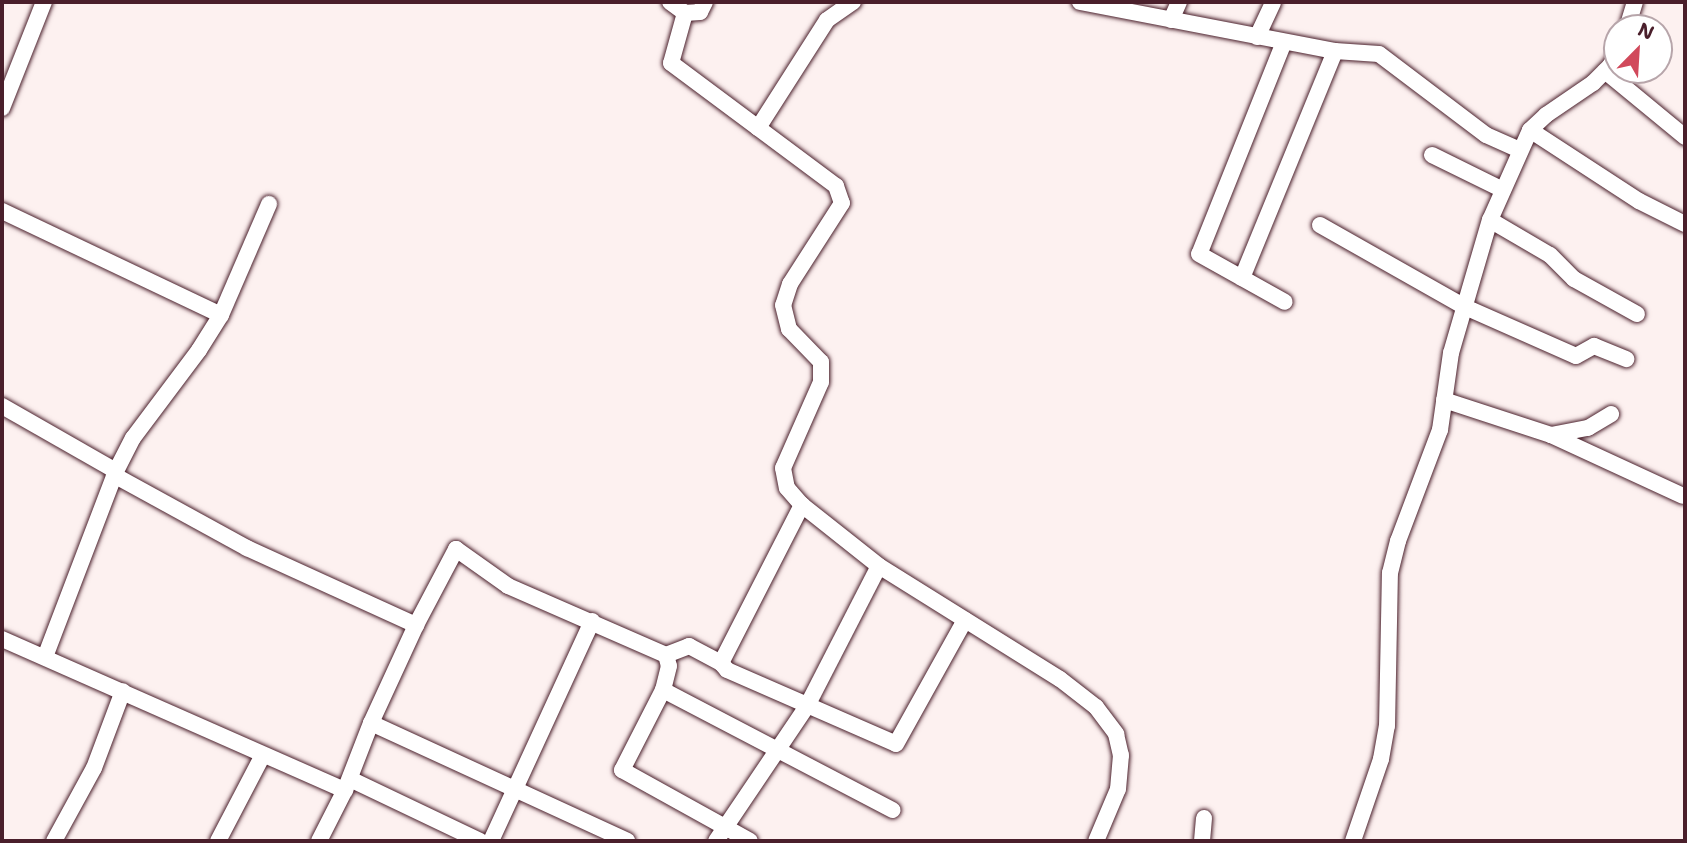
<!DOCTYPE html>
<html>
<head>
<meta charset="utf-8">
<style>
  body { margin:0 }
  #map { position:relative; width:1687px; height:843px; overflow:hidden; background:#fdf1f0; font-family:"Shantell Sans",sans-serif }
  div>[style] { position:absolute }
  .roads { filter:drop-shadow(0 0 2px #4a1f2b) drop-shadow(0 0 2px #4a1f2b) }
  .minor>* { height:16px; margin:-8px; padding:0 8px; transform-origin:8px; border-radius:8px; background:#fff }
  span { translate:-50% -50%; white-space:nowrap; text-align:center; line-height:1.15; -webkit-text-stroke:6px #fff; paint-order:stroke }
  .frame { position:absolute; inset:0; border:4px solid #4a1f2b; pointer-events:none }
  .north { position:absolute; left:1603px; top:14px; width:70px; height:70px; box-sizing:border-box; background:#fff; border:2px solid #b7a5aa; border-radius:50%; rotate:24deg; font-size:19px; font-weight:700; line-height:28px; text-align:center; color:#4a1f2b }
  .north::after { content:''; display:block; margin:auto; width:24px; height:32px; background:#d1495b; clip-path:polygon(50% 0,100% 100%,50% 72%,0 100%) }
</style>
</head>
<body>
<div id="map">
  <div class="roads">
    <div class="minor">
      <div style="left:670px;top:2px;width:19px;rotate:36deg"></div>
      <div style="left:685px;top:13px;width:15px;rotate:-4deg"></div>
      <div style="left:700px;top:12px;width:11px;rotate:-63deg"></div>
      <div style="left:1080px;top:2px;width:260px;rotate:10.9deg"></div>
      <div style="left:1335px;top:51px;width:44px;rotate:3.9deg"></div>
      <div style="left:1379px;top:54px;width:134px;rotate:37.1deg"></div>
      <div style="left:1486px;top:135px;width:36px;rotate:24deg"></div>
      <div style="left:685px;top:13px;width:52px;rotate:105.6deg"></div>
      <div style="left:671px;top:63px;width:206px;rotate:36.7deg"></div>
      <div style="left:836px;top:186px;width:18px;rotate:71deg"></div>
      <div style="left:842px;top:203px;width:96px;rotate:122.7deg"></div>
      <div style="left:790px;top:284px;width:22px;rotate:108deg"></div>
      <div style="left:783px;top:305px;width:25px;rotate:76deg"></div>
      <div style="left:789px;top:329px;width:46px;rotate:45.9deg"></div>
      <div style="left:821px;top:362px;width:20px;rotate:90deg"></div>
      <div style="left:821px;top:382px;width:94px;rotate:113.8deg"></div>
      <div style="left:783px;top:468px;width:20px;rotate:79deg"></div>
      <div style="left:787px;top:488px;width:23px;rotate:49deg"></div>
      <div style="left:802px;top:505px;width:98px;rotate:38.4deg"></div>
      <div style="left:879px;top:566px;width:213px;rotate:32deg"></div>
      <div style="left:1060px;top:679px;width:46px;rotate:37.9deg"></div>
      <div style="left:1096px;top:707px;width:34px;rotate:53deg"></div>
      <div style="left:1116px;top:734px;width:22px;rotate:77deg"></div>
      <div style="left:1121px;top:755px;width:34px;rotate:95deg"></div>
      <div style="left:1118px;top:789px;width:56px;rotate:112.9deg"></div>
      <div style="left:1171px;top:20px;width:20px;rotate:-66deg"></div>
      <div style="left:1627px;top:28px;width:27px;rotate:-73deg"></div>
      <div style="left:1257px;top:37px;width:38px;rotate:-65deg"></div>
      <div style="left:1284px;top:42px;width:228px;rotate:111.8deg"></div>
      <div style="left:1199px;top:254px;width:98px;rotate:29.2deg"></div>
      <div style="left:1605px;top:71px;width:104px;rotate:39.5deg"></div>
      <div style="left:2px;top:108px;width:114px;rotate:-68.4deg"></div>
      <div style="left:758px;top:128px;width:128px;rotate:-57.4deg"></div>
      <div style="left:827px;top:20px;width:32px;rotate:-35deg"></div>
      <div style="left:1530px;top:130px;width:130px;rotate:33.1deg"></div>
      <div style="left:1639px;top:201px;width:51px;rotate:26.6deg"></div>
      <div style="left:1432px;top:155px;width:79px;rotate:26.2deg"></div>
      <div style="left:2px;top:211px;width:242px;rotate:25.4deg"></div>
      <div style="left:1490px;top:220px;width:69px;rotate:30.3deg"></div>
      <div style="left:1550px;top:255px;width:34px;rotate:45deg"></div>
      <div style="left:1574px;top:279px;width:72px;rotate:29.1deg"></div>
      <div style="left:1320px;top:225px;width:167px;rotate:29.5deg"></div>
      <div style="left:1465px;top:307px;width:121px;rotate:23.8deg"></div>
      <div style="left:1576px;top:356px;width:21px;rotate:-29deg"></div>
      <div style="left:1594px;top:346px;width:35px;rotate:22deg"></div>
      <div style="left:1242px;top:278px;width:245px;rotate:-67.7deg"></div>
      <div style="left:1444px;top:400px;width:113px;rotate:18.1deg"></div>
      <div style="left:1551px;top:435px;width:38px;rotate:-11deg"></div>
      <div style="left:1588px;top:428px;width:27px;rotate:-31deg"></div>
      <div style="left:2px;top:406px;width:131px;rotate:29.7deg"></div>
      <div style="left:1551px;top:435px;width:145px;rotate:24.8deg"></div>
      <div style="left:114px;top:475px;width:152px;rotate:28.8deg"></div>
      <div style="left:247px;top:548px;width:186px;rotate:24.5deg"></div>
      <div style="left:2px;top:639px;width:375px;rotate:23.8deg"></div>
      <div style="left:666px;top:655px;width:25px;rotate:-21deg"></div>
      <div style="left:689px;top:646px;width:36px;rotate:28deg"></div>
      <div style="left:721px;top:663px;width:178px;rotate:-62.9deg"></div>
      <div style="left:45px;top:657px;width:199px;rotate:-69.1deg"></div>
      <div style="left:116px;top:471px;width:37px;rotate:-63deg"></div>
      <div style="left:133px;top:438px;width:110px;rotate:-53.1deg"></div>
      <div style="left:199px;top:350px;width:41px;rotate:-57.8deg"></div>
      <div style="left:221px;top:315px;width:121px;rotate:-66.6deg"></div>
      <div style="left:721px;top:663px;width:9px;rotate:49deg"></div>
      <div style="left:727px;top:670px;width:184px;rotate:23.6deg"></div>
      <div style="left:896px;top:744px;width:142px;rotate:-60.9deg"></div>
      <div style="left:663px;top:690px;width:90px;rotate:117.1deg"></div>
      <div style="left:622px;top:770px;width:146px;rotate:29deg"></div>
      <div style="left:371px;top:723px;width:282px;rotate:24.7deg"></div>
      <div style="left:350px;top:779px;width:144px;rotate:25.5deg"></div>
      <div style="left:54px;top:841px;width:83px;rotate:-61.3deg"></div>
      <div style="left:94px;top:768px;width:82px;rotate:-69.4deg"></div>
      <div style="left:218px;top:841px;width:97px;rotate:-62.4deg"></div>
      <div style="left:319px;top:841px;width:57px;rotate:-63deg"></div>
      <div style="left:345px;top:790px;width:72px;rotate:-68.8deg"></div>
      <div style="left:371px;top:723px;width:108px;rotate:-65.3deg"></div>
      <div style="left:416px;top:625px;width:86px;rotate:-62.2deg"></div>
      <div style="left:456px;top:549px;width:64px;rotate:35.4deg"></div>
      <div style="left:508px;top:586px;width:172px;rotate:23.6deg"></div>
      <div style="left:666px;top:655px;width:11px;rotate:75deg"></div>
      <div style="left:669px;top:666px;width:25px;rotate:104deg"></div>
      <div style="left:663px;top:690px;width:259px;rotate:27.6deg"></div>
      <div style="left:491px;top:841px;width:242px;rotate:-65.3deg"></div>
      <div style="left:716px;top:841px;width:163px;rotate:-56deg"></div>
      <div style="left:807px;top:706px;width:157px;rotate:-62.8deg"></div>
      <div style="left:1202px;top:841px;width:23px;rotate:-85deg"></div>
      <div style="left:1353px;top:841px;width:87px;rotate:-71.1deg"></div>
      <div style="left:1381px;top:759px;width:34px;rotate:-80deg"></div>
      <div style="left:1387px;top:726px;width:153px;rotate:-88.9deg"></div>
      <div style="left:1390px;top:573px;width:33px;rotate:-76deg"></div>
      <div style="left:1398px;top:541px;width:119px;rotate:-69.3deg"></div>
      <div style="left:1440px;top:430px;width:78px;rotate:-81.9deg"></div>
      <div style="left:1451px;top:353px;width:139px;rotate:-73.7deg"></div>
      <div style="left:1490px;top:220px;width:98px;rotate:-66deg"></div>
      <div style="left:1530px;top:130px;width:22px;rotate:-43deg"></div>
      <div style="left:1546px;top:115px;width:57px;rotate:-34.2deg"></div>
      <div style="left:1593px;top:83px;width:24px;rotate:-45deg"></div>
      <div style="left:1610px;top:66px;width:14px;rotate:-60deg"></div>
    </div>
  </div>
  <div class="frame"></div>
  <div class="north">N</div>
</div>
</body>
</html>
